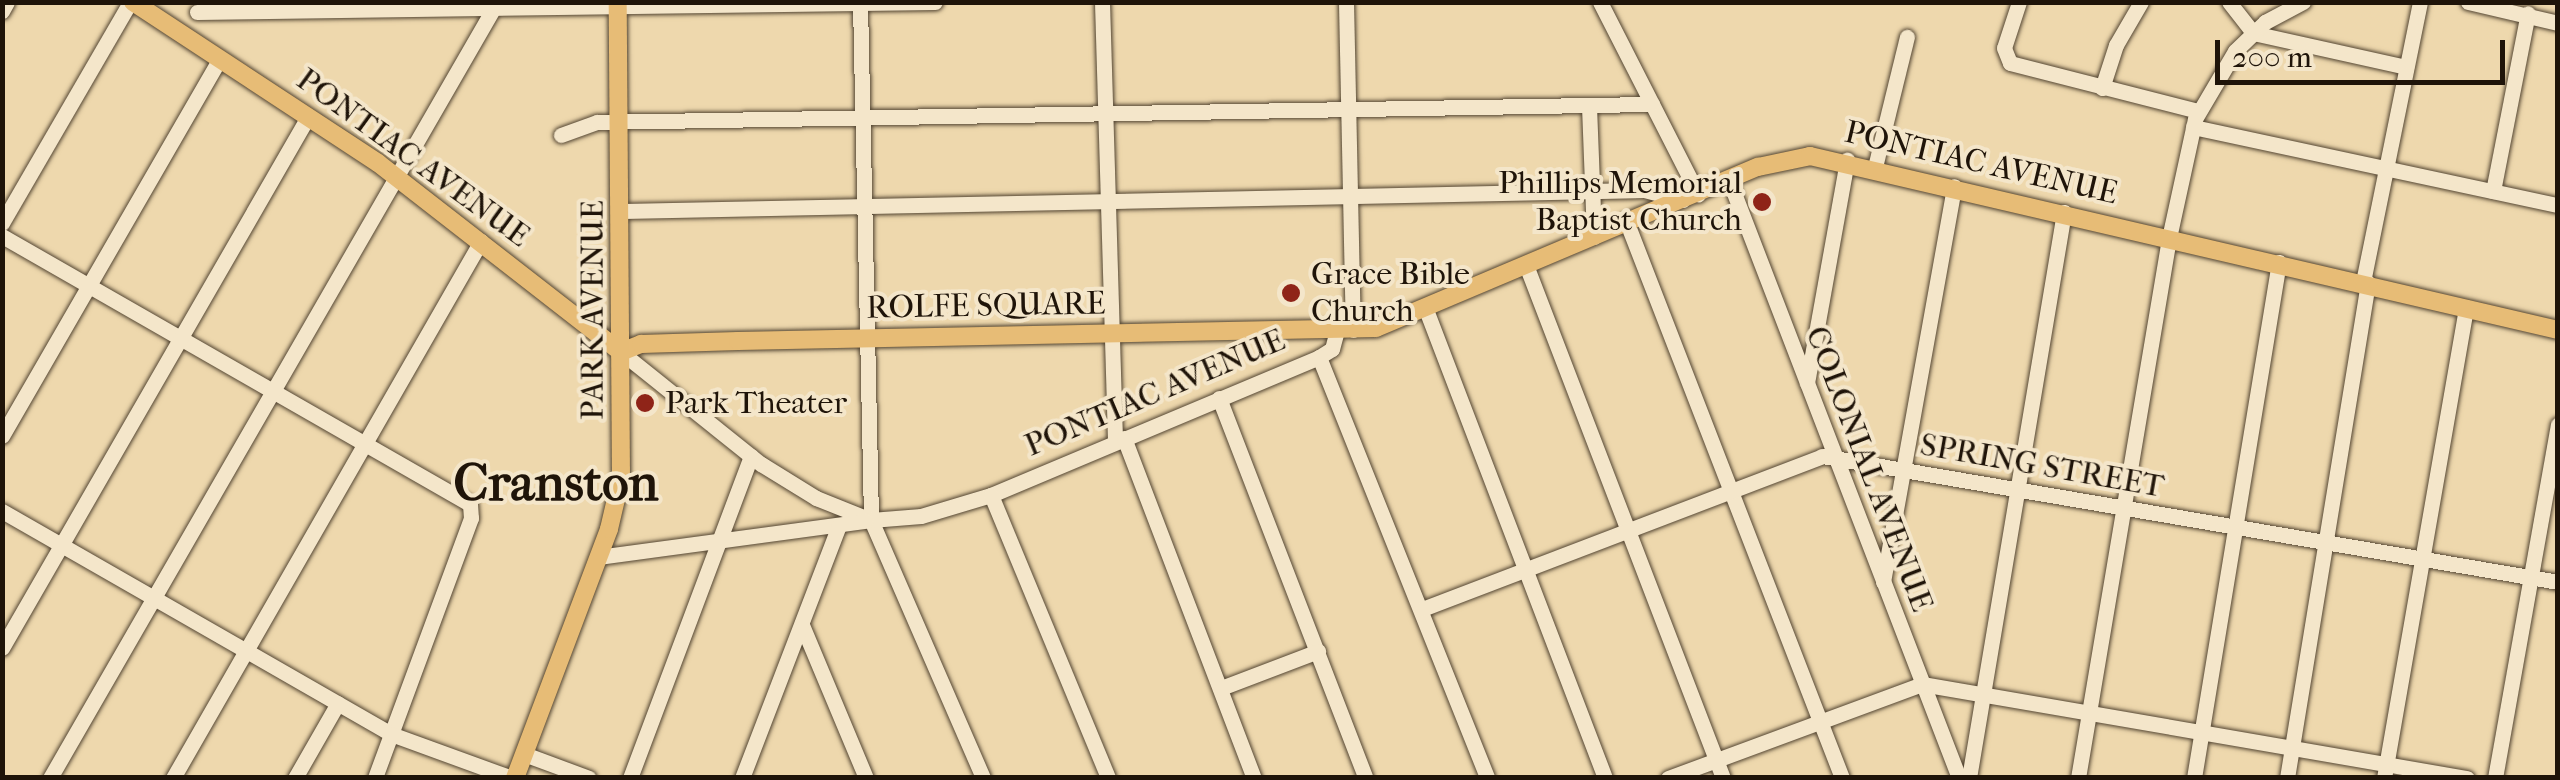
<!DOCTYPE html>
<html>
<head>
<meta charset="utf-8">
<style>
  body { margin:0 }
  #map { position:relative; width:2560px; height:780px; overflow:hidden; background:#eed8ad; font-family:"IM FELL French Canon",serif }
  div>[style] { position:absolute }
  .roads { filter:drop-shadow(0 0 2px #534532) drop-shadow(0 0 2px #534532) }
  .minor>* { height:15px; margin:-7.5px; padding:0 7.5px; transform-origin:7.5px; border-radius:7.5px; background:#f4e6ca }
  .major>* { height:18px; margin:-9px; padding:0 9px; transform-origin:9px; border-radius:9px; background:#e7bc76 }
  .dots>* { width:28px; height:28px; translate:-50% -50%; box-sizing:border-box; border:5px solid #f4e6ca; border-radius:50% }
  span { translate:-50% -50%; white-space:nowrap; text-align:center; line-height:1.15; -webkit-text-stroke:8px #f4e6ca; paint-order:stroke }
  .street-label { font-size:32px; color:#1f1409 }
  .poi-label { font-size:32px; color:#1f1409 }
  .right { translate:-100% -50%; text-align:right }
  .left { translate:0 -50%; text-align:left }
  .town-label { font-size:52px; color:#1f1409; font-weight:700 }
  .frame { position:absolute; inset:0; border:5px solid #1f1409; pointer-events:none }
  .scale { position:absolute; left:2215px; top:40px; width:290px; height:45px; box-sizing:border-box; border:5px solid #1f1409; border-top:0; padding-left:12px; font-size:30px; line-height:35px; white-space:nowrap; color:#1f1409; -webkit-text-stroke:8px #f4e6ca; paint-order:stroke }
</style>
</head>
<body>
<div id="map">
  <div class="roads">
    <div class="minor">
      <div style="left:860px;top:2px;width:518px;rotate:88.78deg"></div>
      <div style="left:871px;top:520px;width:281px;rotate:66.5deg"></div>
      <div style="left:1102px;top:2px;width:439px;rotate:88.3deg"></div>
      <div style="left:1346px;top:2px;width:328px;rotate:88.8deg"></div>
      <div style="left:1600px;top:2px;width:216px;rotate:63deg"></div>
      <div style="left:2019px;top:2px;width:48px;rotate:108.1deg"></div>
      <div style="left:2004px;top:48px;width:16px;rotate:68deg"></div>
      <div style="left:2010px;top:63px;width:194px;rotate:14.3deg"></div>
      <div style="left:2229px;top:2px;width:39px;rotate:52deg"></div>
      <div style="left:2253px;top:33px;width:157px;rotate:12.5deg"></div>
      <div style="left:2468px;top:2px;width:92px;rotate:13.1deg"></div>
      <div style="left:2px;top:11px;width:10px;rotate:-61deg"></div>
      <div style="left:197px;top:12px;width:738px;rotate:-0.78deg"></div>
      <div style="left:2102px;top:88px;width:45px;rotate:-72deg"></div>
      <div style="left:2116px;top:45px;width:50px;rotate:-59.8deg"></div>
      <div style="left:1589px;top:106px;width:131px;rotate:87.8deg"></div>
      <div style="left:2193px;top:127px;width:373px;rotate:12.1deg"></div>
      <div style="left:561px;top:135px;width:38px;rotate:-20deg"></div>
      <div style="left:597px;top:122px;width:1055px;rotate:-0.98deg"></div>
      <div style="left:1875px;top:167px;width:134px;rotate:-76.2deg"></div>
      <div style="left:1729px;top:180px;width:641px;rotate:68.96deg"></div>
      <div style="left:2493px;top:191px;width:181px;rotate:-78.9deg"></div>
      <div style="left:623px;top:211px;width:1021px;rotate:-1.18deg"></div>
      <div style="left:1644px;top:190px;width:40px;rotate:14.4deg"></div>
      <div style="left:2px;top:223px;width:255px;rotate:-59.9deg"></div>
      <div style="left:1627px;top:223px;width:595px;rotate:68.82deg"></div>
      <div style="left:2px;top:236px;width:539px;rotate:29.8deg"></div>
      <div style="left:470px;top:504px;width:14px;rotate:86deg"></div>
      <div style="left:471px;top:518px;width:277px;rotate:110.3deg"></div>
      <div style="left:1526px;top:265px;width:550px;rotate:68.99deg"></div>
      <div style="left:2363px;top:282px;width:286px;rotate:-78.5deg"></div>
      <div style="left:1425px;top:307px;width:504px;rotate:69.08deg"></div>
      <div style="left:621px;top:352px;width:179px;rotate:38.7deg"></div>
      <div style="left:761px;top:464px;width:65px;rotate:31.7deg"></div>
      <div style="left:816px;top:498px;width:59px;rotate:21.8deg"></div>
      <div style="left:871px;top:520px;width:50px;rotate:-4.6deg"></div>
      <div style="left:921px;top:516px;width:73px;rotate:-16.7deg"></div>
      <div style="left:991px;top:495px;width:356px;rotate:-22.8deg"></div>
      <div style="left:1319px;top:357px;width:15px;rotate:-32deg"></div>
      <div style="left:1332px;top:349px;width:20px;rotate:-75deg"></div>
      <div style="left:1319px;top:357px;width:453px;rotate:68.2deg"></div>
      <div style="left:1807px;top:383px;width:227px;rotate:-79.8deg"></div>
      <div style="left:1219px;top:398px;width:407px;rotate:68.9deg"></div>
      <div style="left:2px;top:436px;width:435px;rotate:-60deg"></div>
      <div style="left:1124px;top:438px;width:364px;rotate:69.1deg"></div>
      <div style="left:991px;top:495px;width:306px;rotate:67.5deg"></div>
      <div style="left:2px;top:511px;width:448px;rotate:29.8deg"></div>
      <div style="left:391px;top:734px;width:129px;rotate:20deg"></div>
      <div style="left:598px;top:557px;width:270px;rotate:-7.7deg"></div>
      <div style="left:1883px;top:582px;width:402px;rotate:-79.8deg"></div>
      <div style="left:1422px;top:609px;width:428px;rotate:-20.9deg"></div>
      <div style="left:1822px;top:456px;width:747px;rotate:9.71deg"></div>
      <div style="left:802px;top:625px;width:166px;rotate:67.3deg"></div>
      <div style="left:2px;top:648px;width:613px;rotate:-60.05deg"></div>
      <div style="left:1221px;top:688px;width:104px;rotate:-20.9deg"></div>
      <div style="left:524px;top:754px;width:69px;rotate:20.3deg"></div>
      <div style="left:50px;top:778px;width:885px;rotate:-60.05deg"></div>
      <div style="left:173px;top:778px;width:619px;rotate:-60.16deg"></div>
      <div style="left:295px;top:778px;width:86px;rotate:-60.2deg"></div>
      <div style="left:630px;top:778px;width:344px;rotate:-69.4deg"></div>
      <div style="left:742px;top:778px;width:271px;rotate:-69deg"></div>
      <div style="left:1668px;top:778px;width:271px;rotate:-20.3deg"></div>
      <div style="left:1922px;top:684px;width:553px;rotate:9.79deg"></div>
      <div style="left:1969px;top:778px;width:574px;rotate:-80.47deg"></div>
      <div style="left:2078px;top:778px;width:548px;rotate:-80.43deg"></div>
      <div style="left:2169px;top:238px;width:122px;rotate:-77.7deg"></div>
      <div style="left:2195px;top:119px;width:79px;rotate:-59.5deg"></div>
      <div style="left:2235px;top:51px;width:42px;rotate:-44deg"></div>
      <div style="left:2265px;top:22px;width:43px;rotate:-27.8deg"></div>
      <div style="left:2194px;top:778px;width:523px;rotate:-80.65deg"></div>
      <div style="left:2287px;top:778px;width:502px;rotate:-80.71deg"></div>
      <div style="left:2384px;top:778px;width:478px;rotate:-80.1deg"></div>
      <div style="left:2495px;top:778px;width:359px;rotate:-79.9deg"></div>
    </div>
    <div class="major">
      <div style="left:133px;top:2px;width:293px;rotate:33.3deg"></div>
      <div style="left:378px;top:163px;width:308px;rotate:37.9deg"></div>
      <div style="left:621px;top:352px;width:22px;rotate:-22deg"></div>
      <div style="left:641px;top:344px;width:97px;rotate:-1.8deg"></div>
      <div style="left:738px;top:341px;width:638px;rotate:-1.17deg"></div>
      <div style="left:1376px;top:328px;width:415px;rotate:-22.9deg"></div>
      <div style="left:1758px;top:167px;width:53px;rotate:-11.9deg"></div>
      <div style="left:1810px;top:156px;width:768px;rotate:13.1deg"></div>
      <div style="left:515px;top:778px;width:266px;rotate:-69.3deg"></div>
      <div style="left:609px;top:529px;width:52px;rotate:-76.8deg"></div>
      <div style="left:621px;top:478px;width:476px;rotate:-90.4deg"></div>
    </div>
  </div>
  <div class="dots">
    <div style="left:1762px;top:202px;background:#8f2418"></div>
    <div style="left:1291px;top:293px;background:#8f2418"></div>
    <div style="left:645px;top:403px;background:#8f2418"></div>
  </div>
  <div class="street-label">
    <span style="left:413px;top:158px;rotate:36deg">PONTIAC AVENUE</span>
    <span style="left:1981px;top:163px;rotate:13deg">PONTIAC AVENUE</span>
    <span style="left:986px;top:306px;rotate:-1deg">ROLFE SQUARE</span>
    <span style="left:593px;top:310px;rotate:-90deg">PARK AVENUE</span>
    <span style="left:1155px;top:393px;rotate:-23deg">PONTIAC AVENUE</span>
    <span style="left:2042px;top:466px;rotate:10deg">SPRING STREET</span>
    <span style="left:1869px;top:469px;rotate:69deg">COLONIAL AVENUE</span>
  </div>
  <div class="poi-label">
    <span class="right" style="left:1742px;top:202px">Phillips Memorial<br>Baptist Church</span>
    <span class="left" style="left:1311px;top:293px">Grace Bible<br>Church</span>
    <span class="left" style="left:665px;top:403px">Park Theater</span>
  </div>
  <div class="town-label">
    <span style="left:556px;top:484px">Cranston</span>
  </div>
  <div class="frame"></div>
  <div class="scale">200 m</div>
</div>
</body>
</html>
